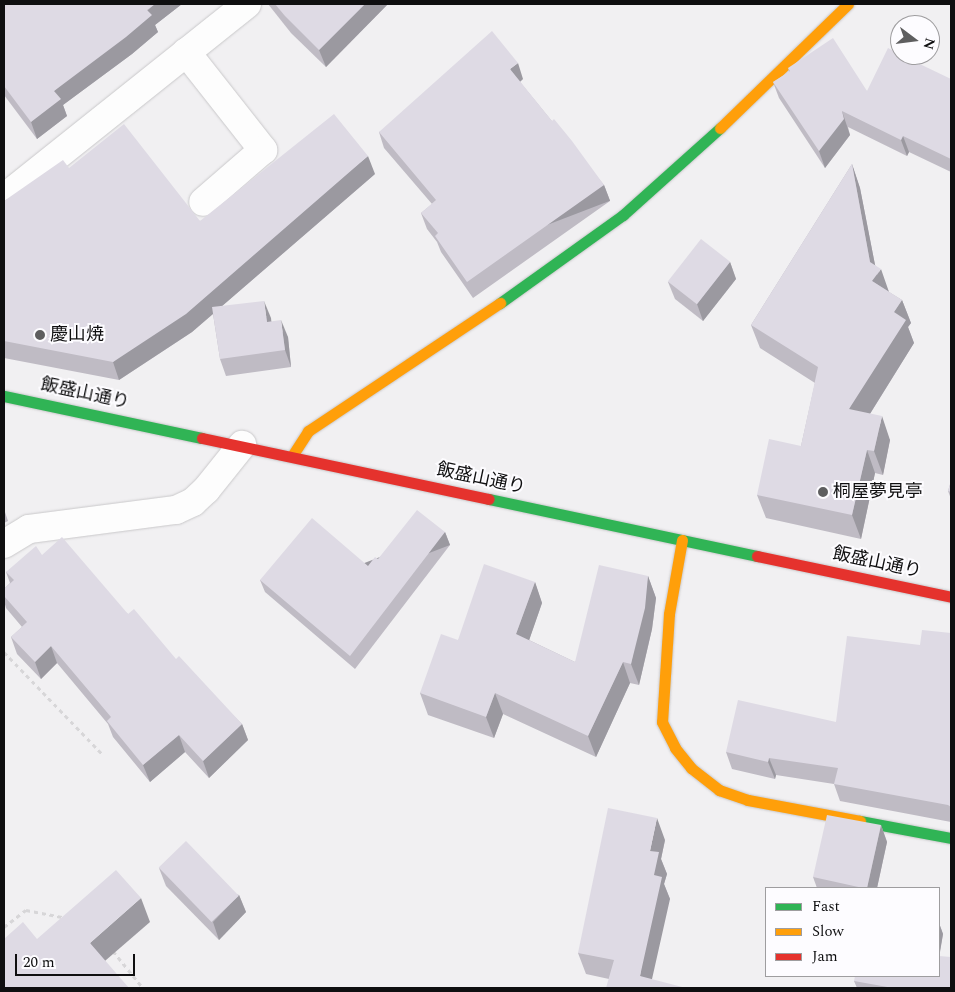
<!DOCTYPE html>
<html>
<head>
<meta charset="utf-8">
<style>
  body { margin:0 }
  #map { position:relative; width:955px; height:992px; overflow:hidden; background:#f1f0f2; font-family:Spectral,"Noto Sans JP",serif }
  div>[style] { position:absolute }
  .path>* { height:3px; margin-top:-1.5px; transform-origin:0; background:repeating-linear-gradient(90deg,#d7d6d8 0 4px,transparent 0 8px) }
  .roads { filter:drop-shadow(0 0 1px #c9c8ca) drop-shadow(0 0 1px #c9c8ca) }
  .street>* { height:28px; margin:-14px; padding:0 14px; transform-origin:14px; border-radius:14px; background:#fdfdfd }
  .fast>* { height:11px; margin:-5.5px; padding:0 5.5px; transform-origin:5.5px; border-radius:5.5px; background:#30b455 }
  .slow>* { height:11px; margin:-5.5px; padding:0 5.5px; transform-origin:5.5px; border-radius:5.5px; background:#ff9f0a }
  .jam>* { height:11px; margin:-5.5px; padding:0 5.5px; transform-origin:5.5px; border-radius:5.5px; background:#e5322d }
  .wall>* { inset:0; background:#bfbbc4 }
  .shaded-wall>* { inset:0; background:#9b99a0; transform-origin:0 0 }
  .building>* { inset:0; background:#dedae4; transform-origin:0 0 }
  .dots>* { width:14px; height:14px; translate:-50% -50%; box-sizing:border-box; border:2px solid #fdfcff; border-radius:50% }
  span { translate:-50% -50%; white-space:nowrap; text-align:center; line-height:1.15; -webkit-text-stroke:4px #fdfcff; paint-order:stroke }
  .poi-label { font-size:18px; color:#0f0f10 }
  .left { translate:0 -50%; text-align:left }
  .street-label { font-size:18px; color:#0f0f10 }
  .frame { position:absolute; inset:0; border:5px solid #0f0f10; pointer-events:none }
  .legend { position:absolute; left:765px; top:887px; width:175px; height:90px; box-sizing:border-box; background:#fdfcff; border:1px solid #9e9d9f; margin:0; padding:6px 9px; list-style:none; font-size:15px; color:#0f0f10 }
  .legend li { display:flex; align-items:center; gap:10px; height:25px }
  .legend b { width:25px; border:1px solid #9e9d9f }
  .north { position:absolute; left:890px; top:15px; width:50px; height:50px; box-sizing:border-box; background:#fdfcff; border:1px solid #9e9d9f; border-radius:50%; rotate:105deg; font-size:14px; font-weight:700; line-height:20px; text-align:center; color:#0f0f10 }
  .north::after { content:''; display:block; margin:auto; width:18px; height:22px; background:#5e5e5f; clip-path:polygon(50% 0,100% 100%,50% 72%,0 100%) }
  .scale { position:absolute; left:15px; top:954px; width:120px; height:22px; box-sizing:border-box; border:2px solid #0f0f10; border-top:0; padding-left:6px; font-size:15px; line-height:18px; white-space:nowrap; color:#0f0f10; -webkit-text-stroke:4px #fdfcff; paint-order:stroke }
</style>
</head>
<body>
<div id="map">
  <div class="path">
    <div style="left:4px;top:652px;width:143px;rotate:46.1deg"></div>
    <div style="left:4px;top:927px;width:28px;rotate:-38deg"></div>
    <div style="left:26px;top:910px;width:42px;rotate:11deg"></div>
    <div style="left:113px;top:951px;width:48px;rotate:51deg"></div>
  </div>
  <div class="roads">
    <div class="street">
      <div style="left:186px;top:52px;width:125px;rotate:51.8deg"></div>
      <div style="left:263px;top:150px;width:79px;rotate:139.1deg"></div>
      <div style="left:4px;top:198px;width:311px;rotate:-38.6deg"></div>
      <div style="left:4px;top:544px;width:29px;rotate:-31deg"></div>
      <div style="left:29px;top:529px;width:148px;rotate:-7.4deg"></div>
      <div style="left:176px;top:510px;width:19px;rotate:-25deg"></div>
      <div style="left:193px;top:502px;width:18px;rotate:-43deg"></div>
      <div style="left:206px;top:490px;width:58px;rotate:-51.3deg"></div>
    </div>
    <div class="fast">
      <div style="left:500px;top:303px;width:151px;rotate:-35.6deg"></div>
      <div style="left:623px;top:215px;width:130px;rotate:-41.9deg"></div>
      <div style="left:4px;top:396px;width:202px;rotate:12deg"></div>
      <div style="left:489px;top:499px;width:274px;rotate:12deg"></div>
      <div style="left:860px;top:821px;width:93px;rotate:10.6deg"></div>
    </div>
    <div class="slow">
      <div style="left:720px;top:128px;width:178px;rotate:-44.1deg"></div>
      <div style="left:292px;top:456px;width:30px;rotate:-57deg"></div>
      <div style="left:308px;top:431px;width:231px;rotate:-33.7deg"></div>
      <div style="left:682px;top:540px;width:75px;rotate:100deg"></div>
      <div style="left:669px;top:614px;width:108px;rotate:93.7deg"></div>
      <div style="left:662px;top:722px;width:29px;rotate:63deg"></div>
      <div style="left:675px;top:748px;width:26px;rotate:51deg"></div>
      <div style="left:691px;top:768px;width:36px;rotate:38deg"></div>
      <div style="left:719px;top:790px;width:31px;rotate:19deg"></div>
      <div style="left:748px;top:800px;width:114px;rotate:10.6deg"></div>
    </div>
    <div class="jam">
      <div style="left:202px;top:438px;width:293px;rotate:12deg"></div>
      <div style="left:757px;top:556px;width:198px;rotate:11.9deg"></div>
    </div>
  </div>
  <div class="wall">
    <div style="clip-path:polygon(4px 4px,182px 4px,155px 25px,158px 32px,132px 54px,63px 105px,67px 116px,37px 139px,4px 95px)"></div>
    <div style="clip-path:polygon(268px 4px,388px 4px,326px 67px,291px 33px)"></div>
    <div style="clip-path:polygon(788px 68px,867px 91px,951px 79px,951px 172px,909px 152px,907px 156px,848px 127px,850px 135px,825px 168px,779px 98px,773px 82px,789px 72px)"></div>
    <div style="clip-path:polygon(523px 79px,520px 82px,604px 185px,610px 201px,473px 298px,441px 252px,437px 242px,427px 229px,421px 213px,432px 204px,384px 148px,379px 132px)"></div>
    <div style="clip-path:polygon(852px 164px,860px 188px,875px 265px,889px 292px,902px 300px,911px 323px,908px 327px,914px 343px,870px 414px,890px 440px,883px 475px,875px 473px,861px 539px,766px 518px,757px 495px,801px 446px,815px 383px,760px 348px,751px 325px)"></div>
    <div style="clip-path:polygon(69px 168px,200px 221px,375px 174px,222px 306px,271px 318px,271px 321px,288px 337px,291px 367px,226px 376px,220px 359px,213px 314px,192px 332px,119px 380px,4px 358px,4px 201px)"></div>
    <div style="clip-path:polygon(730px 262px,736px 279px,703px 321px,675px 299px,668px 282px)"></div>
    <div style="clip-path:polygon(951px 481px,951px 499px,948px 491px)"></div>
    <div style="clip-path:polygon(4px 509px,8px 521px,4px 523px)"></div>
    <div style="clip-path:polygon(445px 532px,450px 545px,355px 669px,265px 592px,260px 580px,368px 566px,378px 559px)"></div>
    <div style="clip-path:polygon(42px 555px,128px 614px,242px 724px,248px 740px,209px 778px,185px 752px,150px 782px,113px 737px,108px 724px,57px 663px,41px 679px,17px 654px,11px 637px,22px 627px,6px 608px,4px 601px,4px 589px,10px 583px,6px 572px)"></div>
    <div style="clip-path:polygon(648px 576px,656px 598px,652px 629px,639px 685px,630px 683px,596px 757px,503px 714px,494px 738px,428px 715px,420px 693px,458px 640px,535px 582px,542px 603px,529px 640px,575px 662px)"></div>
    <div style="clip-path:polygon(951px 633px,951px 822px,840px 801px,834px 784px,776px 775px,775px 779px,732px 769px,726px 752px,836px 722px)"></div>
    <div style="clip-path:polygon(881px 825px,887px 842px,877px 888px,817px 888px,813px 877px)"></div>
    <div style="clip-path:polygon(665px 840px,661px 859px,667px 874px,664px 884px,670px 899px,609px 979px,586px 974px,578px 953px)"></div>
    <div style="clip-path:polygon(159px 868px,239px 895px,246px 912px,219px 940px,166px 886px)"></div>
    <div style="clip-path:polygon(939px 923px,943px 934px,939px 956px,951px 988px,857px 988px,854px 981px)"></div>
  </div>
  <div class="shaded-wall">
    <div style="clip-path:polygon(155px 4px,182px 4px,155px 25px,158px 32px,132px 54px,63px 105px,67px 116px,37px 139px,31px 122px,54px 91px)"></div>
    <div style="clip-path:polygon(365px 4px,388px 4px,326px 67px,319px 50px)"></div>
    <div style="clip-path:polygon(518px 63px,523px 79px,516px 85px,510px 69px)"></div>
    <div style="clip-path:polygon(842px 111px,850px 135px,825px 168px,819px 151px)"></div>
    <div style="clip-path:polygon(903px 136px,909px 152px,907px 156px,901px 140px)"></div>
    <div style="clip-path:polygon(368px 156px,375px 174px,192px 332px,119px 380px,113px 362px)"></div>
    <div style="clip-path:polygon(852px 164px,860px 188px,877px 275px,881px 269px,889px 292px,872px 281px,870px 262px)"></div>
    <div style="left:604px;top:185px;width:17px;height:168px;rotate:69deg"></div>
    <div style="clip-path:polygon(730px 262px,736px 279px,703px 321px,697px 304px)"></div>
    <div style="clip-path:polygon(902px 300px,911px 323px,908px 327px,914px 343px,858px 433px,849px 409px,894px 312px)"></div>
    <div style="clip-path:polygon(264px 301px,271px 318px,273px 339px,267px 322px)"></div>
    <div style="clip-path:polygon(281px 320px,288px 337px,291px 367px,285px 350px)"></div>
    <div style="clip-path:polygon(882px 416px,890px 440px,883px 475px,874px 451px)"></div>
    <div style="clip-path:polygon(867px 450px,875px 473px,861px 539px,852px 515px)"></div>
    <div style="left:445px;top:532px;width:14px;height:156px;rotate:69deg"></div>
    <div style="clip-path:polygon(648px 576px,656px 598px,652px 629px,639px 685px,631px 664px)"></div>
    <div style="clip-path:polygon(535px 582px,542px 603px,524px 655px,516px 634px)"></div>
    <div style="clip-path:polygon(51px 646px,57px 663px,41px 679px,35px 662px)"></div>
    <div style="clip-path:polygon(623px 662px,630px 683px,596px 757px,588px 736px)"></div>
    <div style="clip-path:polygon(495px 693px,503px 714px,494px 738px,486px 717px)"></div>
    <div style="clip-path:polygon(242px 724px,248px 740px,209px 778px,203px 761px)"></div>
    <div style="clip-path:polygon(179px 735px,185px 752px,150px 782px,143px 765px)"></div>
    <div style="clip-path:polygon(769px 758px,776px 775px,775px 779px,768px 762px)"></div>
    <div style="clip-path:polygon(657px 818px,665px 840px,661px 859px,667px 874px,664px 884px,670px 899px,650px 988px,640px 976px,654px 875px,650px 851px)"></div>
    <div style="clip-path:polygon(881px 825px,887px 842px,877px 888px,867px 888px)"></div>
    <div style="clip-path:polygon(239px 895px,246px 912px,219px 940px,213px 922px)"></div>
    <div style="clip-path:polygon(141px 898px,150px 922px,98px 967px,90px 943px)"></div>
    <div style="clip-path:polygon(939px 923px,943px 934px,939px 958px)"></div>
  </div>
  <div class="building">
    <div style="clip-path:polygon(4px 4px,155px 4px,147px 10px,152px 15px,126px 37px,54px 91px,61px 99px,31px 122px,4px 86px)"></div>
    <div style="clip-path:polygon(275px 4px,365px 4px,319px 50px,285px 16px)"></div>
    <div style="clip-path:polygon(492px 31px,518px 63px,510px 69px,552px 121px,554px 119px,572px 141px,604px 185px,467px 282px,435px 236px,438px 233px,421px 213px,436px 200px,379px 132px)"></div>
    <div style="clip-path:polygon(833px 38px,867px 91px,888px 48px,900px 54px,900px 55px,901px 55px,951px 79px,951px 159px,903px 136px,901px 140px,842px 111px,844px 119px,819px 151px,773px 82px,790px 71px,788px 68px)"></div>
    <div style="clip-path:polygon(334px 114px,368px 156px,186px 314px,113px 362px,4px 341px,4px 201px,63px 160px,69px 168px,124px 124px,200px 221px)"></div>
    <div style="clip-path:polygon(852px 164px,870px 262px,881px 269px,872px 281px,902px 300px,894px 312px,906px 320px,849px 409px,882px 416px,874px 451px,867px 450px,852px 515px,757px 495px,769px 439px,801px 446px,818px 367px,751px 325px)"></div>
    <div style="left:701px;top:239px;width:37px;height:54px;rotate:38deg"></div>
    <div style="clip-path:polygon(264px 301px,267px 322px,281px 320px,285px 350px,220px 359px,212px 307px)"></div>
    <div style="clip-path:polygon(951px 481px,951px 492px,948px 491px)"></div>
    <div style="clip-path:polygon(417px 510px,445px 532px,350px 656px,260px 580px,312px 518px,368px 566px,375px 557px,378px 559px)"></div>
    <div style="clip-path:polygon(62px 537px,128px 614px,134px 609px,176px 659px,179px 656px,242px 724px,203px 761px,179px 735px,143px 765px,107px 721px,111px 717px,51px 646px,35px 662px,11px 637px,27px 622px,4px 596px,4px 589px,14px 580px,6px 572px,36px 546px,42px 555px)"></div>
    <div style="clip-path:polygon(484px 564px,535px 582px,516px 634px,575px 662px,599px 565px,648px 576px,645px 608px,631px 664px,623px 662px,588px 736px,495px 693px,486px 717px,420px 693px,441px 634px,458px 640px)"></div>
    <div style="clip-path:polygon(922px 630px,951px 633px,951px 807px,948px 805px,834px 784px,838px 768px,769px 758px,768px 762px,726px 752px,738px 700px,836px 722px,847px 636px,920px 645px)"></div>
    <div style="clip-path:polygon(608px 808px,657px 818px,650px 851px,659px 852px,654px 875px,662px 877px,640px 976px,686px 988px,606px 988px,614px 960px,578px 953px)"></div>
    <div style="clip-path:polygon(827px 815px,881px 825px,867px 888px,863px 888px,813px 877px)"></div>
    <div style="left:186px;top:841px;width:76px;height:38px;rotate:46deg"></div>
    <div style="clip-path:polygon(116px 870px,141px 898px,90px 943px,129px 988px,4px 988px,4px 939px,23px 922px,37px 939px)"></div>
    <div style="clip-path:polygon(939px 956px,951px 957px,951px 988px,893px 988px,854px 981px,855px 976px,939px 976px)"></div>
  </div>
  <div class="dots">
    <div style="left:40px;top:335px;background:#5e5e5f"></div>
    <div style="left:823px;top:492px;background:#5e5e5f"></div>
  </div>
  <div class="poi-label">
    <span class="left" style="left:50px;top:335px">慶山焼</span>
    <span class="left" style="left:833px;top:492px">桐屋夢見亭</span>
  </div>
  <div class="street-label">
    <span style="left:85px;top:394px;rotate:12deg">飯盛山通り</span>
    <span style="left:481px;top:479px;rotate:12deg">飯盛山通り</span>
    <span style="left:877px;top:563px;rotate:12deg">飯盛山通り</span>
  </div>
  <div class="frame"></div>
  <ul class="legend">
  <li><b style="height:6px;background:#30b455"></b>Fast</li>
  <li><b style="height:6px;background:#ff9f0a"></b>Slow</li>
  <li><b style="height:6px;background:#e5322d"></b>Jam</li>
  </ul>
  <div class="north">N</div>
  <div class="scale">20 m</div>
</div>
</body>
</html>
